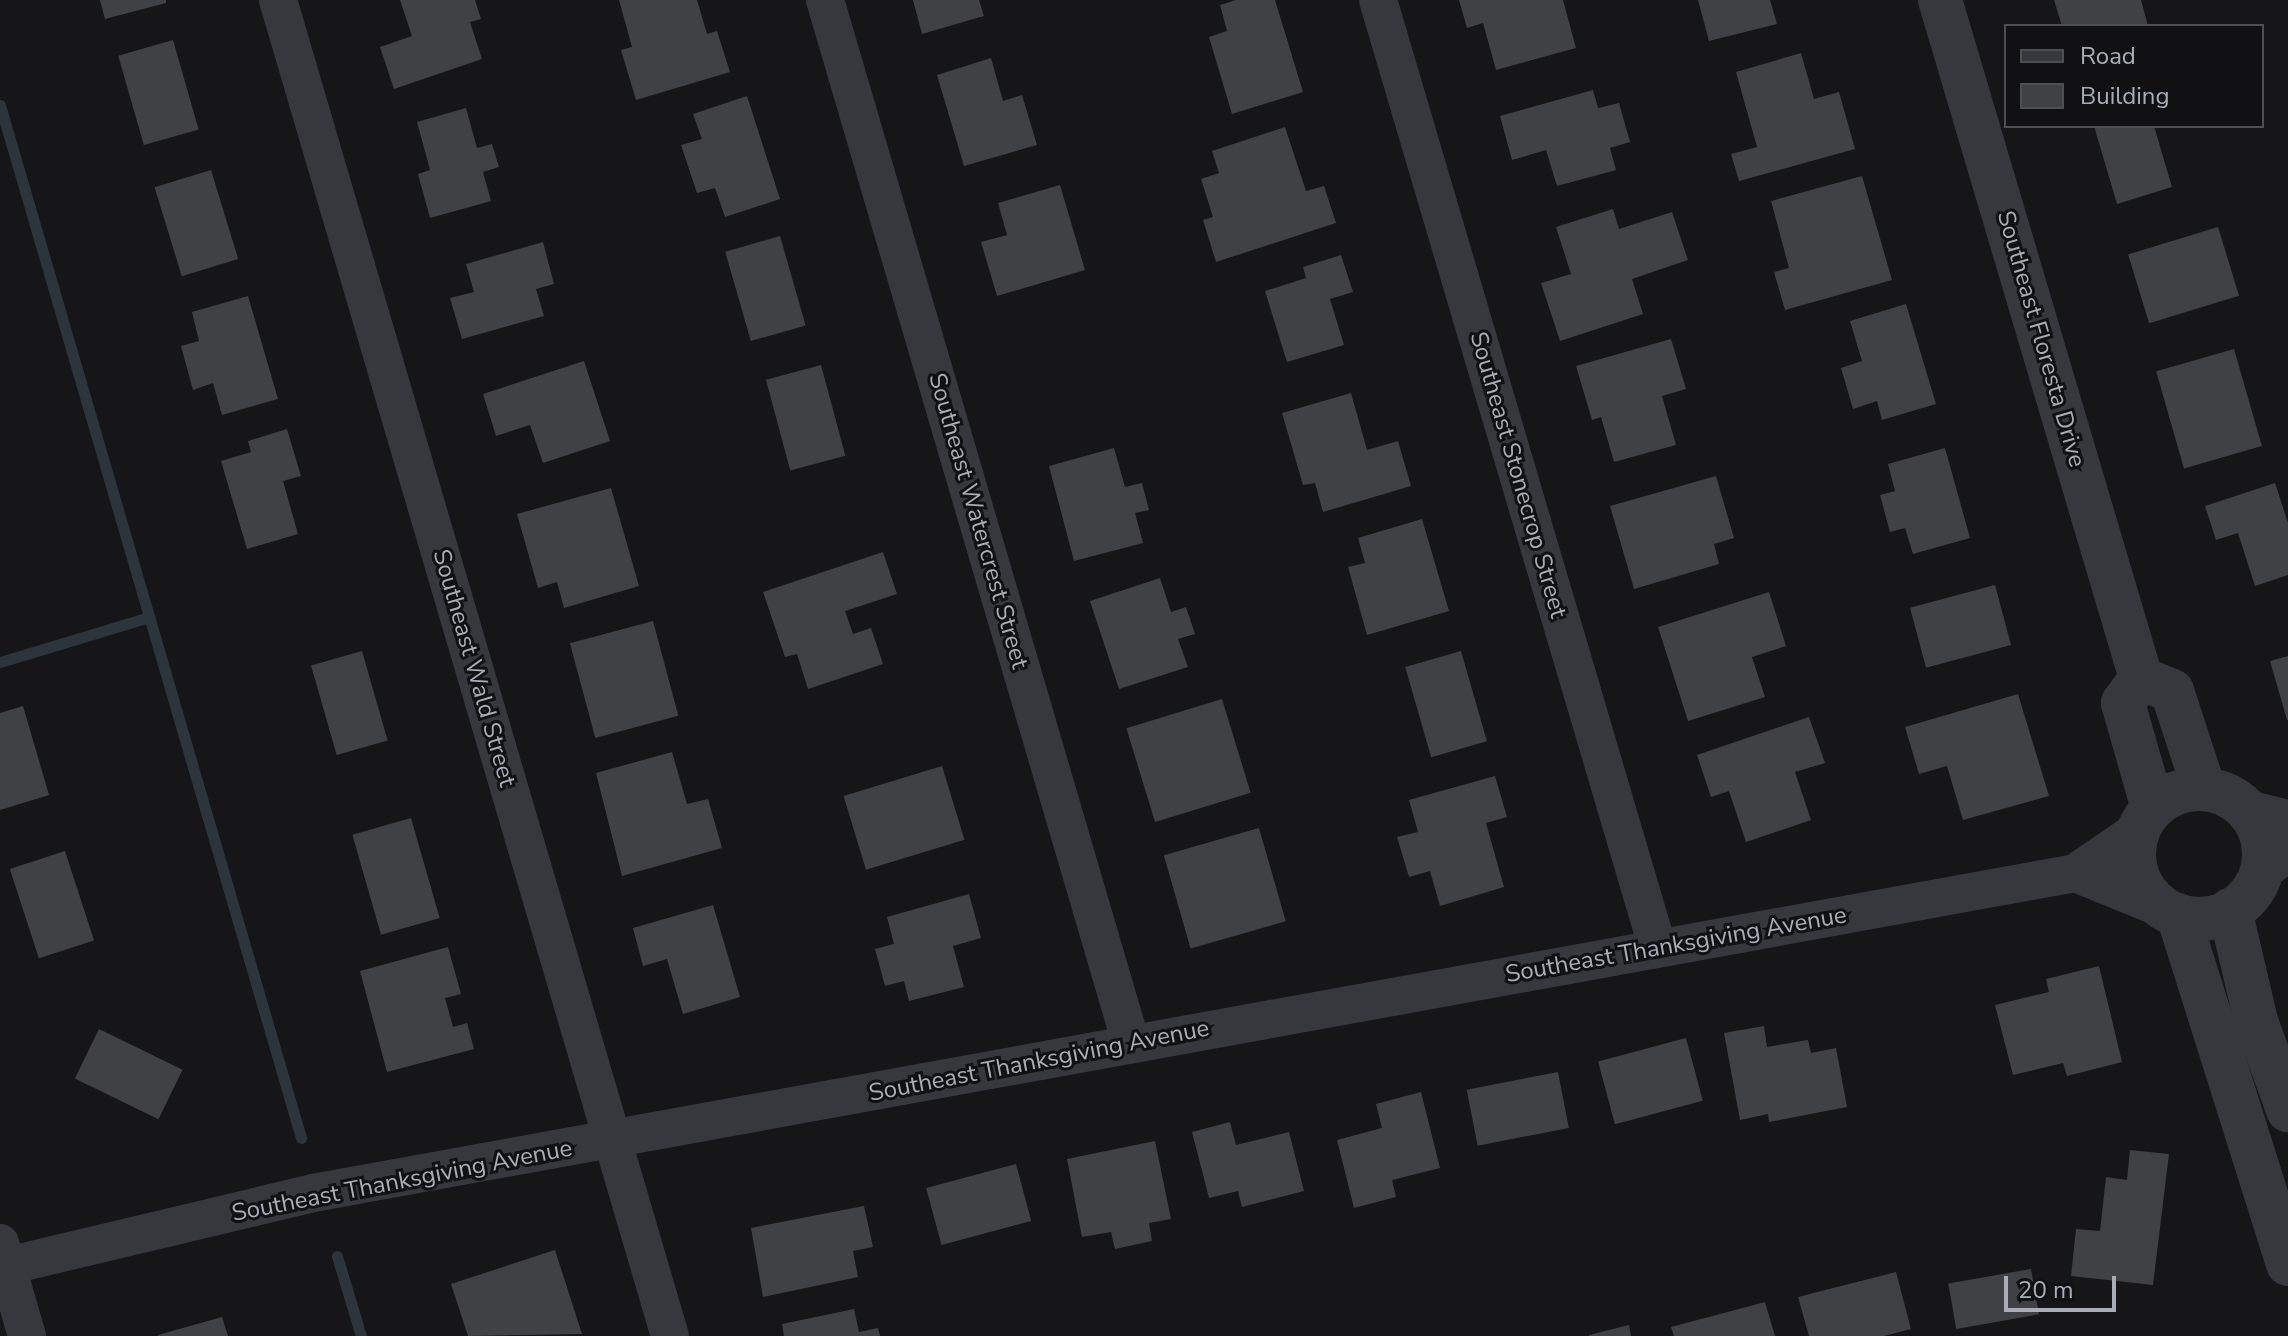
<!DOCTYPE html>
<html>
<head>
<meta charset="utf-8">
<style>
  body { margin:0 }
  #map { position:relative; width:2288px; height:1336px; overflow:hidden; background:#161618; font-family:"Nunito Sans",sans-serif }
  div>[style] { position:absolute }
  .stream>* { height:11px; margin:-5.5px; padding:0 5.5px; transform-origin:5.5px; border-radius:5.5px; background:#2c353c }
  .building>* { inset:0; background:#404145; transform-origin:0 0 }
  .minor>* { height:38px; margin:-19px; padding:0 19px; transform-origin:19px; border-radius:19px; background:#37383d }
  .tertiary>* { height:44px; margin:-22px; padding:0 22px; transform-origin:22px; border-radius:22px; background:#37383d }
  .tertiary>.ring { margin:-22px; padding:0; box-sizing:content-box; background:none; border:44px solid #37383d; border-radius:50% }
  span { translate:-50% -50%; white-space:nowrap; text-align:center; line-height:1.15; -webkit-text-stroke:6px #111113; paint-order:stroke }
  .street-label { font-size:24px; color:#a8adb8 }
  .legend { position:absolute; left:2004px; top:24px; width:260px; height:104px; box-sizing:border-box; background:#111113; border:2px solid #4d4f55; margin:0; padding:10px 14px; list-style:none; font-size:24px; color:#a8adb8 }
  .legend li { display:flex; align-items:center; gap:16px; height:40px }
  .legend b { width:40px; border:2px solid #4d4f55 }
  .scale { position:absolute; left:2004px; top:1276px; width:112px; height:36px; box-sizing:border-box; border:4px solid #a8adb8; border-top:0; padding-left:10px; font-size:24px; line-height:28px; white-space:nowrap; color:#a8adb8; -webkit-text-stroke:6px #111113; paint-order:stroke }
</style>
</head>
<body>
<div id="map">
  <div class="stream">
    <div style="left:0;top:105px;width:1076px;rotate:73.75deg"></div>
    <div style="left:0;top:662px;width:156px;rotate:-16.8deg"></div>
    <div style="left:337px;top:1256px;width:84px;rotate:73.3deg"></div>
  </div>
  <div class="building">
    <div style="clip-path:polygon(100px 0,166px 0,166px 3px,105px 19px)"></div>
    <div style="clip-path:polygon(400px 0,475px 0,481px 19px,470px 22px,482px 59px,394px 89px,380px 47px,412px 36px)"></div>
    <div style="clip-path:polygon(619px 0,697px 0,707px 34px,717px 31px,730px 72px,636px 100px,621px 50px,632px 47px)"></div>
    <div style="clip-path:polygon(913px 0,979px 0,984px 16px,922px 34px)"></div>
    <div style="clip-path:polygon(1236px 0,1275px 0,1303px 92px,1232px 114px,1209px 37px,1227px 31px,1220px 5px)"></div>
    <div style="clip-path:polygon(1459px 0,1563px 0,1576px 48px,1496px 70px,1483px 23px,1467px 28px)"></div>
    <div style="clip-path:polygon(1698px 0,1770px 0,1777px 24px,1709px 41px)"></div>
    <div style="clip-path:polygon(2054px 0,2141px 0,2148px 26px,2062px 26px)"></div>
    <div style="left:173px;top:40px;width:93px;height:57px;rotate:74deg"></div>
    <div style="clip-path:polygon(1801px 53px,1814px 99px,1839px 92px,1855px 149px,1739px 181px,1731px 154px,1757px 147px,1736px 72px)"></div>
    <div style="clip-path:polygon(991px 58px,1003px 101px,1022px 95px,1037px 145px,964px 166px,937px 75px)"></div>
    <div style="clip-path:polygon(1593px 90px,1598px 108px,1619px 103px,1630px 142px,1610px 148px,1616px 170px,1557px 186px,1546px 150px,1512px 160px,1500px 116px)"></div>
    <div style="clip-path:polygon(747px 96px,780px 199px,725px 217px,715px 188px,697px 193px,681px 145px,702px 139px,693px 114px)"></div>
    <div style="clip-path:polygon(466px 108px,477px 148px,492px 144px,499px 167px,483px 172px,491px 201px,430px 218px,418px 174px,430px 170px,417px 122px)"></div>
    <div style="clip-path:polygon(2094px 126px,2154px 126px,2172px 187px,2117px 204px)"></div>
    <div style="clip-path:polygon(1285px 127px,1306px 191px,1324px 186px,1336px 223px,1216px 262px,1203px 220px,1213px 217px,1201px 179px,1219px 173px,1212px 151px)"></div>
    <div style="left:211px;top:170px;width:93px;height:59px;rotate:73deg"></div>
    <div style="clip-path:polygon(1862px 176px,1892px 280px,1785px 310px,1774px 272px,1789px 268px,1771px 201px)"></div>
    <div style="clip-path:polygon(1060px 185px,1085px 270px,997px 296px,981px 242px,1007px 235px,998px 203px)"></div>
    <div style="clip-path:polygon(1613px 209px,1619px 229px,1672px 212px,1688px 260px,1632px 279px,1643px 314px,1560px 341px,1541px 283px,1571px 274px,1556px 227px)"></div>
    <div style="left:2218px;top:227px;width:72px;height:94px;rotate:73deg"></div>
    <div style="left:780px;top:236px;width:93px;height:57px;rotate:74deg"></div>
    <div style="clip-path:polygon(543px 242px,554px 284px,536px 289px,544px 316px,462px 339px,450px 298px,474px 292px,466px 264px)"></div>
    <div style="clip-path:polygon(1341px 255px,1353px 292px,1330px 299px,1344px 345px,1287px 362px,1265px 291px,1306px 278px,1303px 267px)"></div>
    <div style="clip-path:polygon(248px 296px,278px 399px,222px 415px,213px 383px,193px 390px,181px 346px,199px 341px,192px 312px)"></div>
    <div style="clip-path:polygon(1906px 304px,1936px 404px,1882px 420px,1877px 401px,1853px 409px,1841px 368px,1862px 361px,1850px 321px)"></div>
    <div style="clip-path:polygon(1671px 339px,1686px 389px,1662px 396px,1676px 445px,1614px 462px,1601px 417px,1592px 420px,1576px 366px)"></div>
    <div style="left:2234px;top:349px;width:101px;height:81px;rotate:74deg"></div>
    <div style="clip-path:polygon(584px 361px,610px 441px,543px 463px,530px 425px,496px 436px,483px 394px)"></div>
    <div style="left:821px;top:365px;width:94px;height:57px;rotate:75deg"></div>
    <div style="clip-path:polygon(1351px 393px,1367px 450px,1398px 441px,1411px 486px,1323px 512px,1315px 483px,1303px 485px,1282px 413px)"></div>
    <div style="clip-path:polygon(287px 429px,301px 476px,283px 481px,298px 534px,247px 549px,221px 461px,251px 452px,248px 441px)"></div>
    <div style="clip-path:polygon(1114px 448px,1125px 487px,1142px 483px,1149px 510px,1135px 513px,1143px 543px,1074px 561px,1049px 466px)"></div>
    <div style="clip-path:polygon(1945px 448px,1970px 538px,1913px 554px,1905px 528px,1890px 532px,1880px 495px,1895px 491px,1888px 464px)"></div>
    <div style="clip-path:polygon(1716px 476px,1734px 538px,1714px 544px,1719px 564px,1634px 589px,1610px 506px)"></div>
    <div style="clip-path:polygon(2275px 483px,2288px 523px,2288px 575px,2255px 586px,2238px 533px,2216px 540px,2205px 506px)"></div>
    <div style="clip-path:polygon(611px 488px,639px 586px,564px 608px,557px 582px,538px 588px,517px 514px)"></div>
    <div style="clip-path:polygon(1422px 519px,1449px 611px,1367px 635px,1348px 567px,1365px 563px,1358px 538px)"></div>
    <div style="clip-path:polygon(883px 552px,897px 594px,845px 611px,853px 634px,871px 628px,883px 664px,808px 689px,797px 654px,785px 657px,763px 592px)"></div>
    <div style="clip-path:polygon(1160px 578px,1171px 612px,1186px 607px,1195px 634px,1178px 639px,1188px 667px,1119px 689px,1090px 601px)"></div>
    <div style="left:1995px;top:585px;width:62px;height:88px;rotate:75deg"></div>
    <div style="clip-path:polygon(1769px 592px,1786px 646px,1752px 657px,1765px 697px,1688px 721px,1658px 627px)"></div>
    <div style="left:653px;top:621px;width:98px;height:86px;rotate:75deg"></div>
    <div style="left:362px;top:651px;width:93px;height:53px;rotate:74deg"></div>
    <div style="left:1461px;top:651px;width:94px;height:58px;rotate:74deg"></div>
    <div style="clip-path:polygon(2288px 656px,2288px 720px,2287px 720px,2270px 661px)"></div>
    <div style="clip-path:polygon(2018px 694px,2049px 796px,1963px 820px,1947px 766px,1919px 774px,1905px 727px)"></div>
    <div style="left:1222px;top:699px;width:98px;height:100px;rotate:73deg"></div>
    <div style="clip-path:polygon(23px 706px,49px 795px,0 810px,0 713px)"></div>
    <div style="clip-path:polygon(1809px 717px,1825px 763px,1795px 772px,1811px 820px,1746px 842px,1729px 791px,1711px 797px,1697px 755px)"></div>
    <div style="clip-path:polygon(672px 752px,687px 804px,708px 799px,722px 848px,622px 876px,596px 773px)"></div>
    <div style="left:942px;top:766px;width:77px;height:103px;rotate:73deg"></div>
    <div style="clip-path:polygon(1495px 776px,1507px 817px,1486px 823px,1504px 887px,1440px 906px,1430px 871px,1409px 877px,1397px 837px,1418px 832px,1409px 800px)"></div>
    <div style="left:411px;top:818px;width:104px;height:61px;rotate:74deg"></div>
    <div style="left:1259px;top:828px;width:97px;height:99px;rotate:74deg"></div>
    <div style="left:65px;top:851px;width:94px;height:58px;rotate:72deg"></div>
    <div style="clip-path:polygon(969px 894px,981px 938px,953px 946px,964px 987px,909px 1001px,904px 981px,885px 986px,875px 949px,894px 944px,887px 917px)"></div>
    <div style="clip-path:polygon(713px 905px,740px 997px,683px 1014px,667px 959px,643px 966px,633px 928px)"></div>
    <div style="clip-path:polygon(448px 947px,461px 994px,445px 998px,453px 1027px,467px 1023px,474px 1049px,387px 1072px,360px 971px)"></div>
    <div style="clip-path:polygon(2099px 966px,2122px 1062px,2067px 1076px,2063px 1063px,2013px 1075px,1995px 1005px,2049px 992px,2046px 979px)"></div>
    <div style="clip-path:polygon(1764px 1026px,1767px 1047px,1808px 1040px,1811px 1053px,1836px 1048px,1847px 1107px,1769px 1122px,1768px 1114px,1740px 1120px,1724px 1033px)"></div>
    <div style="left:99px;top:1029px;width:93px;height:55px;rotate:26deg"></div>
    <div style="left:1686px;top:1038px;width:65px;height:91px;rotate:75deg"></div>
    <div style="left:1558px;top:1072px;width:57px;height:93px;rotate:79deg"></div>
    <div style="clip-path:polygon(1421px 1092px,1440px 1168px,1392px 1180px,1396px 1197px,1354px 1208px,1337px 1140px,1382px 1128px,1376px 1104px)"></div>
    <div style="clip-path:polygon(1230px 1122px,1236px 1145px,1289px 1132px,1304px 1191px,1242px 1207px,1238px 1191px,1209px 1198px,1192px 1132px)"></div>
    <div style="clip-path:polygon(1155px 1141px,1171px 1219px,1149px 1223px,1152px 1241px,1115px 1249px,1111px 1232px,1082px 1237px,1067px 1159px)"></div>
    <div style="clip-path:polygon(2130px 1150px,2169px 1154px,2153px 1285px,2071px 1276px,2076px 1229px,2100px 1231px,2106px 1177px,2127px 1180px)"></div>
    <div style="left:1016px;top:1164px;width:59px;height:93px;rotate:75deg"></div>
    <div style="clip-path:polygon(864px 1206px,873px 1247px,853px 1251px,858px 1277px,763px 1297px,751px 1228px)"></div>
    <div style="clip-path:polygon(555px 1250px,582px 1334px,468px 1336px,451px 1284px)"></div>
    <div style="left:2031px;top:1269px;width:46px;height:84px;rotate:80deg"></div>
    <div style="clip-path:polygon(1896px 1272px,1911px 1329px,1884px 1336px,1809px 1336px,1798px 1297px)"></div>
    <div style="clip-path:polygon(1765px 1302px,1775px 1336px,1674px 1336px,1671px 1327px)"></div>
    <div style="clip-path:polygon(854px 1309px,859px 1332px,878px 1328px,880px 1336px,784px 1336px,782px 1324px)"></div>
    <div style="clip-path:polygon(222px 1317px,228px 1336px,158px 1336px,158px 1335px)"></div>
    <div style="clip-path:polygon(1629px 1325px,1631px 1336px,1589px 1336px,1589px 1335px)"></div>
  </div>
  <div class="minor">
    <div style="left:278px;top:0;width:1392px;rotate:73.65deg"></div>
    <div style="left:825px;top:0;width:1087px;rotate:73.65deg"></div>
    <div style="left:1378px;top:0;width:989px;rotate:73.56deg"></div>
    <div style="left:2247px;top:809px;width:42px;rotate:13.7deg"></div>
    <div style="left:2138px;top:830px;width:76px;rotate:145.7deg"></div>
    <div style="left:2075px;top:873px;width:98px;rotate:22.1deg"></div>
    <div style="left:2261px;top:873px;width:34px;rotate:-37deg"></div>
    <div style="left:0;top:1243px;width:97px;rotate:73.8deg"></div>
    <div style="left:7px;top:1266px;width:315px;rotate:-13.4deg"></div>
    <div style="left:313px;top:1193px;width:1791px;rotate:-10.29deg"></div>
  </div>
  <div class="tertiary">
    <div style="left:1940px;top:0;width:707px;rotate:73.49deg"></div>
    <div style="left:2141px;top:678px;width:34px;rotate:23deg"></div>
    <div style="left:2172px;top:691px;width:103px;rotate:71.9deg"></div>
    <div style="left:2141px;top:678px;width:31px;rotate:126deg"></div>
    <div style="left:2123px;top:703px;width:109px;rotate:74.1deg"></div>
    <div class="ring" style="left:2134px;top:789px;width:86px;height:86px"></div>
    <div style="left:2230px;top:910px;width:114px;rotate:76.8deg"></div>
    <div style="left:2256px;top:1021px;width:95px;rotate:70.2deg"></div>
    <div style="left:2178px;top:915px;width:366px;rotate:72.5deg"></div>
  </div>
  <div class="street-label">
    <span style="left:2041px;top:339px;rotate:74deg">Southeast Floresta Drive</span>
    <span style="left:1518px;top:475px;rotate:74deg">Southeast Stonecrop Street</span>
    <span style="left:978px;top:521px;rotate:74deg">Southeast Watercrest Street</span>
    <span style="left:474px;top:668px;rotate:74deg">Southeast Wald Street</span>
    <span style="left:1676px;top:945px;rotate:-10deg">Southeast Thanksgiving Avenue</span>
    <span style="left:1039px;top:1061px;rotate:-11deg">Southeast Thanksgiving Avenue</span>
    <span style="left:402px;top:1181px;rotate:-11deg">Southeast Thanksgiving Avenue</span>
  </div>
  <ul class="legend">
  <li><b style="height:10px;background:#37383d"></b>Road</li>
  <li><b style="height:22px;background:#404145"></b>Building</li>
  </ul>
  <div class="scale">20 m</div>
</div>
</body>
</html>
